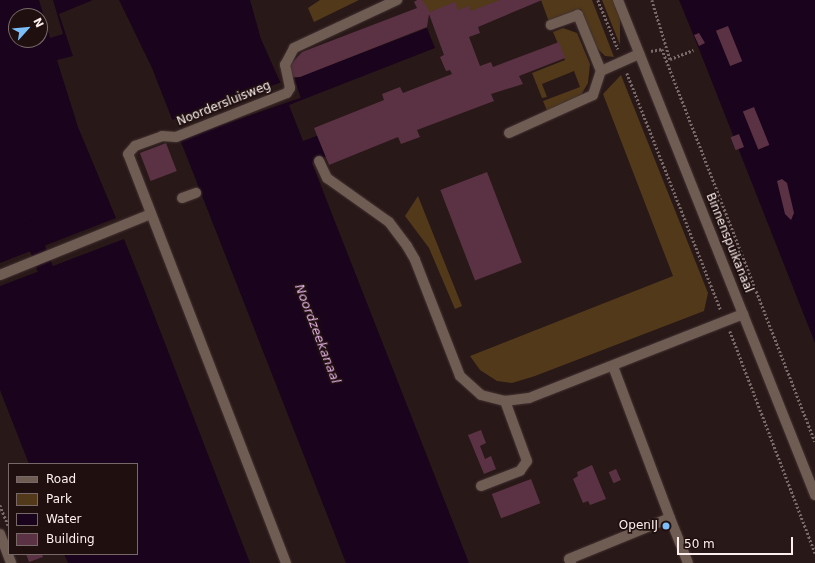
<!DOCTYPE html>
<html>
<head>
<meta charset="utf-8">
<style>
  body { margin:0 }
  #map { position:relative; width:815px; height:563px; overflow:hidden; background:#291818; font-family:"DejaVu Sans",sans-serif }
  div>[style] { position:absolute }
  .green>* { inset:0; background:#51391a }
  .water>* { inset:0; background:#1a031c }
  .pier>* { inset:0; background:#291818; transform-origin:0 0 }
  .canal>* { height:16px; margin:-8px; padding:0 8px; transform-origin:8px; border-radius:8px; background:#1a031c }
  .building>* { inset:0; background:#5a3244; transform-origin:0 0 }
  .path>* { height:2.5px; margin-top:-1.25px; transform-origin:0; background:repeating-linear-gradient(90deg,#796969 0 2px,transparent 0 4px) }
  .roads { filter:drop-shadow(0 0 1px #423232) drop-shadow(0 0 1px #423232) }
  .minor>* { height:10px; margin:-5px; padding:0 5px; transform-origin:5px; border-radius:5px; background:#6f5c53 }
  .dots>* { width:11px; height:11px; translate:-50% -50%; box-sizing:border-box; border:2px solid #1f0f0f; border-radius:50% }
  span { translate:-50% -50%; white-space:nowrap; text-align:center; line-height:1.15; -webkit-text-stroke:3.5px #1f0f0f; paint-order:stroke }
  .street-label { font-size:12px; color:#fdefef }
  .poi-label { font-size:12px; color:#fdefef }
  .right { translate:-100% -50%; text-align:right }
  .water-label { font-size:13px; color:#eab5eb; font-style:italic }
  .legend { position:absolute; left:8px; top:463px; width:130px; height:92px; box-sizing:border-box; background:#1f0f0f; border:1px solid #786969; margin:0; padding:5px 7px; list-style:none; font-size:12px; color:#fdefef }
  .legend li { display:flex; align-items:center; gap:8px; height:20px }
  .legend b { width:20px; border:1px solid #786969 }
  .north { position:absolute; left:8px; top:8px; width:40px; height:40px; box-sizing:border-box; background:#1f0f0f; border:1px solid #786969; border-radius:50%; rotate:63deg; font-size:11px; font-weight:700; line-height:16px; text-align:center; color:#fdefef }
  .north::after { content:''; display:block; margin:auto; width:14px; height:18px; background:#7bbef8; clip-path:polygon(50% 0,100% 100%,50% 72%,0 100%) }
  .scale { position:absolute; left:677px; top:537px; width:116px; height:18px; box-sizing:border-box; border:2px solid #fdefef; border-top:0; padding-left:5px; font-size:12px; line-height:14px; white-space:nowrap; color:#fdefef; -webkit-text-stroke:3px #1f0f0f; paint-order:stroke }
</style>
</head>
<body>
<div id="map">
  <div class="green">
    <div style="clip-path:polygon(320px 0,359px 0,314px 22px,308px 8px)"></div>
    <div style="clip-path:polygon(421px 0,505px 0,470px 14px,457px 11px,454px 5px,428px 15px)"></div>
    <div style="clip-path:polygon(541px 0,592px 0,614px 57px,605px 56px,597px 48px,581px 9px,549px 22px)"></div>
    <div style="clip-path:polygon(602px 0,614px 0,620px 15px,620px 45px)"></div>
    <div style="clip-path:polygon(563px 28px,577px 33px,590px 64px,588px 83px,581px 95px,548px 113px,543px 101px,580px 87px,574px 71px,542px 84px,547px 97px,542px 98px,532px 73px,565px 60px,553px 32px)"></div>
    <div style="clip-path:polygon(621px 75px,708px 293px,704px 311px,535px 376px,512px 383px,497px 381px,480px 370px,470px 356px,673px 276px,603px 94px)"></div>
    <div style="clip-path:polygon(418px 196px,462px 306px,455px 309px,429px 248px,405px 216px)"></div>
  </div>
  <div class="water">
    <div style="clip-path:polygon(evenodd,0 0,39px 0,50px 38px,63px 34px,53px 0,93px 0,59px 14px,73px 56px,57px 60px,78px 127px,116px 218px,0 263px,0 0,16px 16px,40px 16px,40px 40px,16px 40px,16px 16px)"></div>
    <div style="clip-path:polygon(119px 0,250px 0,261px 39px,281px 84px,427px 28px,435px 48px,289px 105px,303px 141px,319px 135px,327px 156px,312px 163px,469px 563px,346px 563px,152px 68px)"></div>
    <div style="clip-path:polygon(679px 0,815px 0,815px 343px,699px 49px)"></div>
    <div style="clip-path:polygon(124px 239px,144px 289px,250px 563px,68px 563px,64px 554px,137px 554px,137px 464px,29px 464px,0 390px,0 286px)"></div>
  </div>
  <div class="pier">
    <div style="left:294px;top:78px;width:21px;height:130px;rotate:71deg"></div>
  </div>
  <div class="canal">
    <div style="left:30px;top:229px;width:64px;rotate:69deg"></div>
  </div>
  <div class="building">
    <div style="clip-path:polygon(417px 0,422px 0,430px 12px,455px 2px,458px 10px,469px 6px,471px 11px,500px 0,542px 0,478px 27px,480px 33px,469px 37px,480px 66px,491px 62px,493px 67px,559px 42px,565px 58px,519px 76px,523px 84px,491px 94px,494px 101px,417px 130px,420px 137px,401px 144px,398px 137px,329px 165px,314px 128px,384px 100px,382px 94px,400px 87px,403px 93px,452px 74px,450px 70px,446px 71px,440px 57px,444px 55px,429px 14px,427px 27px,300px 77px,290px 77px,291px 64px,302px 52px,417px 8px,414px 2px)"></div>
    <div style="left:728px;top:26px;width:38px;height:13px;rotate:68deg"></div>
    <div style="clip-path:polygon(699px 33px,705px 43px,699px 46px,694px 35px)"></div>
    <div style="left:754px;top:107px;width:41px;height:12px;rotate:68deg"></div>
    <div style="left:739px;top:134px;width:14px;height:9px;rotate:69deg"></div>
    <div style="left:166px;top:143px;width:30px;height:28px;rotate:69deg"></div>
    <div style="left:487px;top:172px;width:97px;height:50px;rotate:69deg"></div>
    <div style="clip-path:polygon(782px 179px,787px 183px,794px 213px,791px 220px,785px 214px,777px 181px)"></div>
    <div style="clip-path:polygon(481px 430px,486px 443px,480px 446px,485px 459px,491px 456px,496px 469px,484px 474px,468px 435px)"></div>
    <div style="clip-path:polygon(592px 465px,606px 499px,590px 505px,588px 501px,583px 503px,573px 479px,578px 476px,577px 472px)"></div>
    <div style="left:616px;top:469px;width:12px;height:8px;rotate:66deg"></div>
    <div style="left:531px;top:479px;width:26px;height:42px;rotate:69deg"></div>
    <div style="clip-path:polygon(26px 554px,42px 554px,43px 557px,29px 562px)"></div>
  </div>
  <div class="path">
    <div style="left:598px;top:0;width:53px;rotate:67.8deg"></div>
    <div style="left:652px;top:0;width:62px;rotate:73deg"></div>
    <div style="left:670px;top:59px;width:25px;rotate:-21deg"></div>
    <div style="left:651px;top:51px;width:11px;rotate:-10deg"></div>
    <div style="left:662px;top:49px;width:421px;rotate:68.7deg"></div>
    <div style="left:627px;top:73px;width:255px;rotate:68.4deg"></div>
    <div style="left:730px;top:331px;width:238px;rotate:69deg"></div>
    <div style="left:0;top:505px;width:22px;rotate:68deg"></div>
  </div>
  <div class="roads">
    <div class="minor">
      <div style="left:618px;top:0;width:533px;rotate:68.3deg"></div>
      <div style="left:601px;top:71px;width:42px;rotate:-24.1deg"></div>
      <div style="left:509px;top:133px;width:92px;rotate:-24.3deg"></div>
      <div style="left:593px;top:95px;width:25px;rotate:-72deg"></div>
      <div style="left:601px;top:71px;width:61px;rotate:-112.3deg"></div>
      <div style="left:578px;top:15px;width:29px;rotate:160deg"></div>
      <div style="left:319px;top:161px;width:19px;rotate:65deg"></div>
      <div style="left:327px;top:178px;width:76px;rotate:35.4deg"></div>
      <div style="left:389px;top:222px;width:30px;rotate:53deg"></div>
      <div style="left:407px;top:246px;width:16px;rotate:60deg"></div>
      <div style="left:415px;top:260px;width:124px;rotate:68.8deg"></div>
      <div style="left:460px;top:376px;width:28px;rotate:42deg"></div>
      <div style="left:481px;top:395px;width:25px;rotate:14deg"></div>
      <div style="left:505px;top:401px;width:24px;rotate:-7deg"></div>
      <div style="left:529px;top:398px;width:230px;rotate:-21.4deg"></div>
      <div style="left:182px;top:198px;width:15px;rotate:-20deg"></div>
      <div style="left:0;top:275px;width:163px;rotate:-22deg"></div>
      <div style="left:481px;top:486px;width:42px;rotate:-21deg"></div>
      <div style="left:520px;top:471px;width:12px;rotate:-55deg"></div>
      <div style="left:527px;top:461px;width:64px;rotate:-110.1deg"></div>
      <div style="left:670px;top:518px;width:48px;rotate:68.2deg"></div>
      <div style="left:0;top:534px;width:31px;rotate:69deg"></div>
      <div style="left:286px;top:563px;width:438px;rotate:-111.1deg"></div>
      <div style="left:128px;top:154px;width:11px;rotate:-49deg"></div>
      <div style="left:135px;top:146px;width:29px;rotate:-20deg"></div>
      <div style="left:162px;top:136px;width:14px;rotate:4deg"></div>
      <div style="left:176px;top:137px;width:119px;rotate:-21.6deg"></div>
      <div style="left:287px;top:93px;width:6px;rotate:-59deg"></div>
      <div style="left:290px;top:88px;width:24px;rotate:-102deg"></div>
      <div style="left:285px;top:65px;width:19px;rotate:-62deg"></div>
      <div style="left:294px;top:48px;width:114px;rotate:-25deg"></div>
      <div style="left:571px;top:563px;width:4px;rotate:-117deg"></div>
      <div style="left:569px;top:559px;width:109px;rotate:-22.1deg"></div>
      <div style="left:670px;top:518px;width:162px;rotate:-110.6deg"></div>
    </div>
  </div>
  <div class="dots">
    <div style="left:666px;top:526px;background:#7bbef8"></div>
  </div>
  <div class="street-label">
    <span style="left:224px;top:104px;rotate:-22deg">Noordersluisweg</span>
    <span style="left:729px;top:243px;rotate:68deg">Binnenspuikanaal</span>
  </div>
  <div class="poi-label">
    <span class="right" style="left:658px;top:526px">OpenIJ</span>
  </div>
  <div class="water-label">
    <span style="left:317px;top:334px;rotate:69deg">Noordzeekanaal</span>
  </div>
  <ul class="legend">
  <li><b style="height:5px;background:#6f5c53"></b>Road</li>
  <li><b style="height:11px;background:#51391a"></b>Park</li>
  <li><b style="height:11px;background:#1a031c"></b>Water</li>
  <li><b style="height:11px;background:#5a3244"></b>Building</li>
  </ul>
  <div class="north">N</div>
  <div class="scale">50 m</div>
</div>
</body>
</html>
